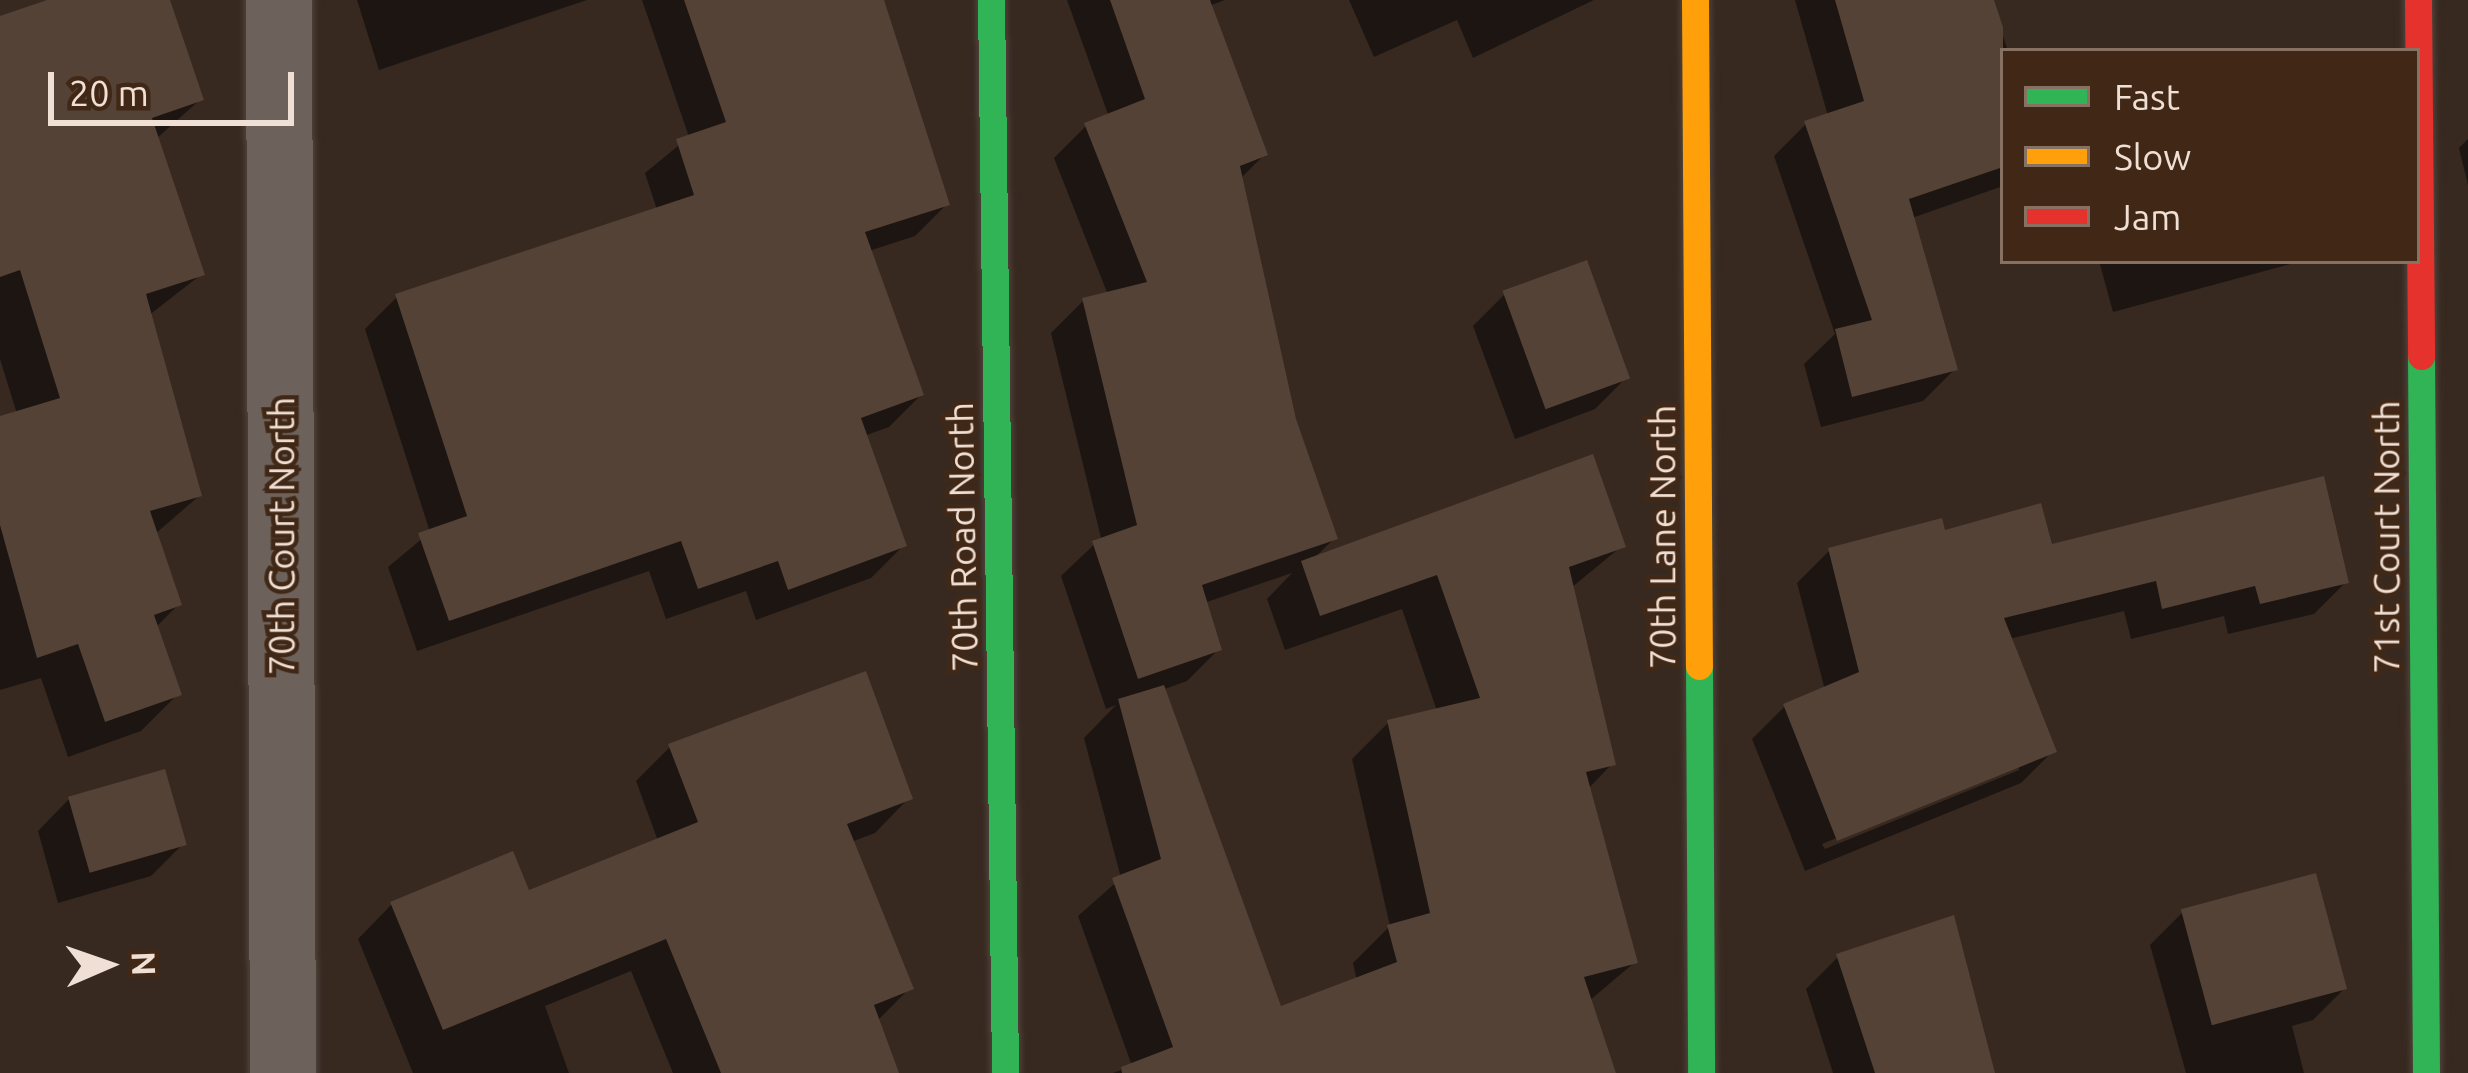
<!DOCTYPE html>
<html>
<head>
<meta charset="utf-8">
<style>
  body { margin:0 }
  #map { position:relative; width:2468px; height:1073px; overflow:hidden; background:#372920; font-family:Ubuntu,sans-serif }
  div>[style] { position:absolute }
  .shadow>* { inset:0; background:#0007 }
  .building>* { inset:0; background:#534235; transform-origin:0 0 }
  .roads { filter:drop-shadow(0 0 3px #50443c) drop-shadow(0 0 3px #50443c) }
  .street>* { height:66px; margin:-33px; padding:0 33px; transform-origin:33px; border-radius:33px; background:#6d625b }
  .fast>* { height:27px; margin:-13.5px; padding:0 13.5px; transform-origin:13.5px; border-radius:13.5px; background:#30b455 }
  .slow>* { height:27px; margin:-13.5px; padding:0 13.5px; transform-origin:13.5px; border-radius:13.5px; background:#ff9f0a }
  .jam>* { height:27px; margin:-13.5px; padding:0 13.5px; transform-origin:13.5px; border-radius:13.5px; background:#e5322d }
  span { translate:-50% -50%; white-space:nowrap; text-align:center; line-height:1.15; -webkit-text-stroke:9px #412816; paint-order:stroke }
  .street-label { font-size:36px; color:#f0dfd4 }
  .legend { position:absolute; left:2000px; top:48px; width:420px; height:216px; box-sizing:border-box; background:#412816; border:3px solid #877162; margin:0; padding:15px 21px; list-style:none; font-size:36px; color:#f0dfd4 }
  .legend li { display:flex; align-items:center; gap:24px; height:60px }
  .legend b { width:60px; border:3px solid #877162 }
  .north { position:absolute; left:48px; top:905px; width:120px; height:120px; -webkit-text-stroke:9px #412816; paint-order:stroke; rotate:88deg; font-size:33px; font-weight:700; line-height:48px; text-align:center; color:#f0dfd4 }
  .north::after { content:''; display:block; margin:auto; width:42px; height:54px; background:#f0dfd4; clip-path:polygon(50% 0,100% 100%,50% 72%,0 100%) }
  .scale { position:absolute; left:48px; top:72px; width:246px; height:54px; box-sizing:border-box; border:6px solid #f0dfd4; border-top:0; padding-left:15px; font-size:36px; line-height:42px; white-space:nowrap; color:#f0dfd4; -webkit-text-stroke:9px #412816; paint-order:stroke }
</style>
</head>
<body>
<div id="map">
  <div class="shadow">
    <div style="clip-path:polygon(56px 0,167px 0,201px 99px,156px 139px,202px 274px,148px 316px,199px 496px,155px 534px,179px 604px,155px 628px,178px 694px,141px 731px,68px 757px,41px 678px,0 690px,0 419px,17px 414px,0 359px,0 19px)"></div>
    <div style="clip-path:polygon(357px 0,587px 0,379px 70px)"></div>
    <div style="clip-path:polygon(642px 0,881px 0,947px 204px,915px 236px,869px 251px,921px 395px,889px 427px,864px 436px,903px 546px,871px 578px,756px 620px,746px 591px,666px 619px,649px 571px,417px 651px,388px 567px,430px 532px,365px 329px,397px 297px,657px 210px,645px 173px,689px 137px)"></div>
    <div style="clip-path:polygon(evenodd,1067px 0,1225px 0,1209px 6px,1265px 154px,1240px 179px,1293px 420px,1335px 538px,1313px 559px,1622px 546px,1571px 588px,1612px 764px,1588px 789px,1634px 963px,1589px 1001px,1613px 1073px,1113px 1073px,1132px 1066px,1078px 916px,1121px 878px,1084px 738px,1116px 705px,1106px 709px,1061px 576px,1101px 538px,1051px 333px,1083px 301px,1108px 295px,1054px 158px,1086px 126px,1109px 117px,1067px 0,1292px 573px,1267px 599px,1285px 650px,1402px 609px,1437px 711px,1388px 723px,1352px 759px,1390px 926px,1353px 963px,1357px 981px,1279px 1010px,1162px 690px,1187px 681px,1219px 649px,1204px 603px,1292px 573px)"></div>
    <div style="clip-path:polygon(1349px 0,1594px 0,1473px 58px,1457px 20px,1374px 57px)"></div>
    <div style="clip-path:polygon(1795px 0,1991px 0,2008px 51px,2003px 186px,1912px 218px,1955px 369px,1923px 401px,1821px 427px,1804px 364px,1835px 334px,1774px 156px,1806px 124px,1828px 116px)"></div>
    <div style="clip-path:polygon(2468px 139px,2468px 185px,2459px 148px)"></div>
    <div style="clip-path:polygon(2099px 261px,2302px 261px,2113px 312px)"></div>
    <div style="clip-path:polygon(1505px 294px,1627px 377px,1595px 409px,1515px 439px,1473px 326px)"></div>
    <div style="clip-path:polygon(evenodd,1943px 533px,2050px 547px,2346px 582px,2314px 614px,2228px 634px,2224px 616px,2131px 639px,2124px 611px,2009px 639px,2053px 751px,2021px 783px,1805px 871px,1752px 739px,1784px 707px,1825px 690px,1797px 583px,1829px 551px,1943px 533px,2019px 764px,2019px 770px,1825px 849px,1822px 844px,2019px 764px)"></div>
    <div style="clip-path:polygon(670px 747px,909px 798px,875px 833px,851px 842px,910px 988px,877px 1021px,896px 1073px,673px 1073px,631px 971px,545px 1006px,569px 1073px,413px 1073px,358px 939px,392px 904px,527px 894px,658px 841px,636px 781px)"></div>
    <div style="clip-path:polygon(69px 799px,183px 844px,151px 876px,58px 903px,38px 831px)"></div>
    <div style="clip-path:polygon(2182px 913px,2345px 988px,2313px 1020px,2292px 1026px,2304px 1073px,2186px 1073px,2150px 945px)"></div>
    <div style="clip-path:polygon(1838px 957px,1992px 1073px,1833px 1073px,1806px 989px)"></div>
  </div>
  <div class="building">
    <div style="clip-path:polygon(47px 0,170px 0,204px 100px,152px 118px,205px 275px,146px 294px,202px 496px,150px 511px,182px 605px,154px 615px,182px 695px,105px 722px,78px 644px,37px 658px,0 525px,0 416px,60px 398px,20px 270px,0 277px,0 16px)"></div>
    <div style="clip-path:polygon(684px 0,884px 0,950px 205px,865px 232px,924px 395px,861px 418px,907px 546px,788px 590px,778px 561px,698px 589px,681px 541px,449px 621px,418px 533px,467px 516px,395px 294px,694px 195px,676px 139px,726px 122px)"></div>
    <div style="clip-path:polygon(1110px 0,1210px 0,1268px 155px,1240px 166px,1296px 419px,1338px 539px,1202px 585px,1222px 650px,1138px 679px,1092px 541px,1137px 525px,1082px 298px,1147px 282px,1084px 123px,1145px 99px)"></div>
    <div style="clip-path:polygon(1835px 0,1994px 0,2003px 27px,2003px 167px,1909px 199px,1958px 370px,1852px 397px,1835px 329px,1872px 320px,1804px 121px,1864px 101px)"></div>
    <div style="left:1587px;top:260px;width:126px;height:90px;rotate:70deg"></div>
    <div style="clip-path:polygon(1593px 454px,1626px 547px,1569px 567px,1616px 765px,1586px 772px,1638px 963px,1584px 977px,1616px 1073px,1122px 1073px,1121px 1067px,1173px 1047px,1112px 878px,1161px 859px,1118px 699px,1164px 685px,1281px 1006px,1397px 962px,1387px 925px,1430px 913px,1387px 720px,1480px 698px,1437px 575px,1320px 616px,1301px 561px)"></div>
    <div style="clip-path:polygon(2324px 476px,2349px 583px,2260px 604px,2255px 586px,2162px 609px,2156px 581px,2004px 618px,2057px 752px,1837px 841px,1783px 704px,1859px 672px,1828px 548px,1942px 518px,1945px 530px,2041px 503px,2052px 544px)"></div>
    <div style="clip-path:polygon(866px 671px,913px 799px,847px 824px,914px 989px,874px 1005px,899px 1073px,721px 1073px,666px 939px,443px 1030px,390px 902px,513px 851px,529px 890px,698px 822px,668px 744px)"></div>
    <div style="left:165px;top:769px;width:79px;height:101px;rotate:74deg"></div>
    <div style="left:2316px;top:873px;width:120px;height:140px;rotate:75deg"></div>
    <div style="clip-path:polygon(1954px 915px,1995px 1073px,1875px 1073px,1836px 954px)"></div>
  </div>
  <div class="roads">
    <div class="street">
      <div style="left:279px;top:0;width:1073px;rotate:89.79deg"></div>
    </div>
    <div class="fast">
      <div style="left:991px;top:0;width:1073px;rotate:89.25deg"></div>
      <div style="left:2421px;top:356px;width:717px;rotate:89.6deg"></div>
      <div style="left:1699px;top:666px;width:407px;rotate:89.7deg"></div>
    </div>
    <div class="slow">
      <div style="left:1695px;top:0;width:666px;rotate:89.66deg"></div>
    </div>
    <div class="jam">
      <div style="left:2418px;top:0;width:356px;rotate:89.5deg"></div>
    </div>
  </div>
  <div class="street-label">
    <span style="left:281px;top:536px;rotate:-90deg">70th Court North</span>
    <span style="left:962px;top:537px;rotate:-91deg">70th Road North</span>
    <span style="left:1662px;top:537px;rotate:-90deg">70th Lane North</span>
    <span style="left:2386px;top:537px;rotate:-90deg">71st Court North</span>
  </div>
  <ul class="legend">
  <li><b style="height:15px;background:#30b455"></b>Fast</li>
  <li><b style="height:15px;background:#ff9f0a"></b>Slow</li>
  <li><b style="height:15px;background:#e5322d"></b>Jam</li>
  </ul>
  <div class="north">N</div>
  <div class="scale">20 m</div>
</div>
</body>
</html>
